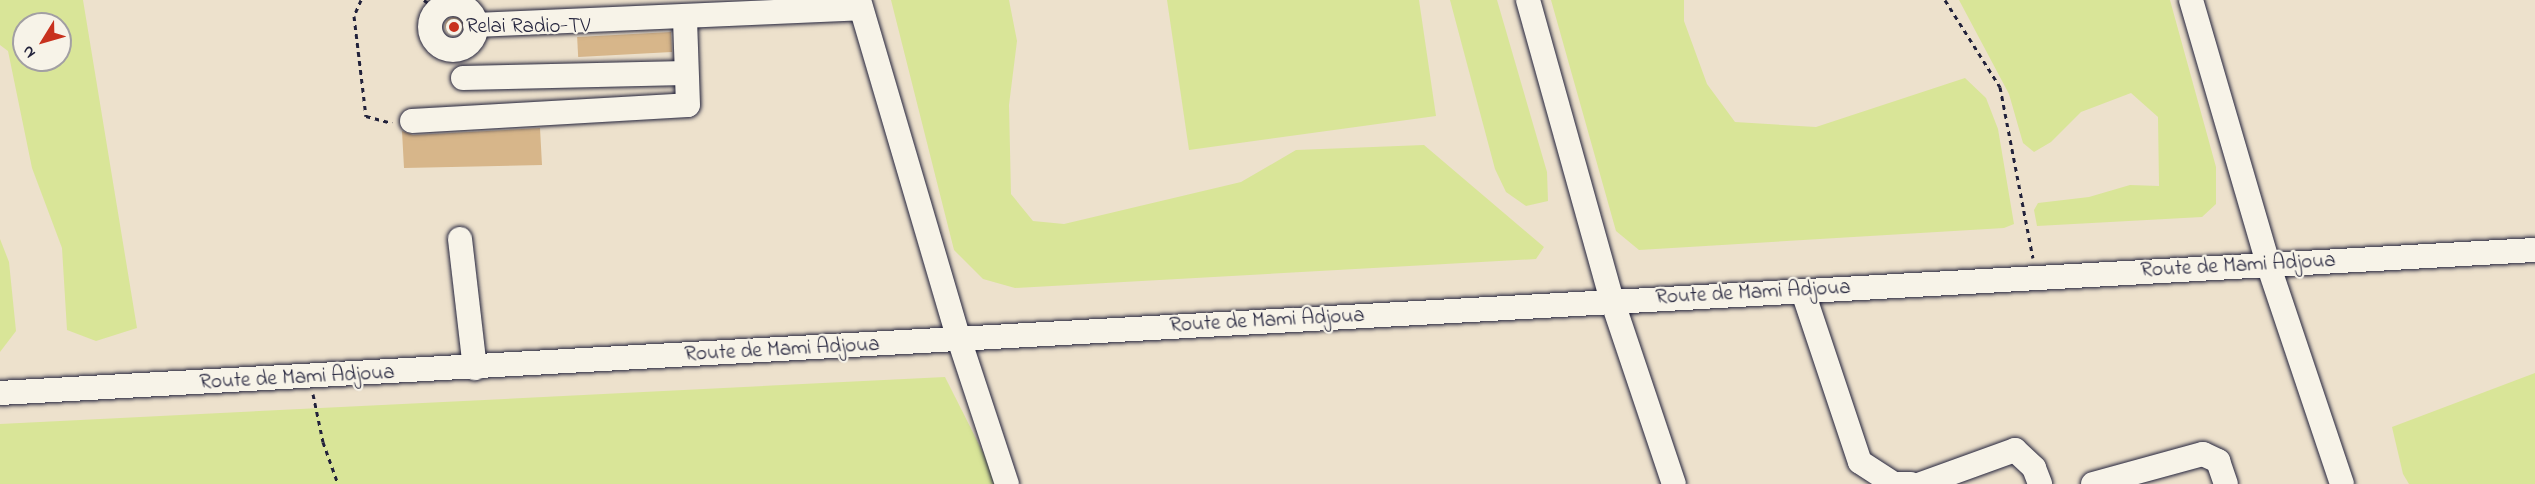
<!DOCTYPE html>
<html>
<head>
<meta charset="utf-8">
<style>
  body { margin:0 }
  #map { position:relative; width:2535px; height:484px; overflow:hidden; background:#ede1cc; font-family:"Indie Flower",sans-serif }
  div>[style] { position:absolute }
  .green>* { inset:0; background:#d9e598 }
  .building>* { inset:0; background:#d7b68a; transform-origin:0 0 }
  .round { border-radius:50% }
  .path>* { height:3px; margin-top:-1.5px; transform-origin:0; background:repeating-linear-gradient(90deg,#22223b 0 4.5px,transparent 0 9px) }
  .roads { filter:drop-shadow(0 0 2px #22223b) drop-shadow(0 0 2px #22223b) }
  .minor>* { height:24px; margin:-12px; padding:0 12px; transform-origin:12px; border-radius:12px; background:#f7f3e8 }
  .minor>.ring { margin:-12px; padding:0; box-sizing:content-box; background:none; border:24px solid #f7f3e8; border-radius:50% }
  .dots>* { width:16px; height:16px; translate:-50% -50%; box-sizing:border-box; border:3px solid #f7f3e8; border-radius:50% }
  span { translate:-50% -50%; white-space:nowrap; text-align:center; line-height:1.15; -webkit-text-stroke:4.5px #f7f3e8; paint-order:stroke }
  .poi-label { font-size:21px; color:#22223b }
  .left { translate:0 -50%; text-align:left }
  .street-label { font-size:21px; color:#22223b }
  .north { position:absolute; left:12px; top:12px; width:60px; height:60px; box-sizing:border-box; background:#f7f3e8; border:2px solid #a29fa3; border-radius:50%; rotate:233deg; font-size:16px; font-weight:700; line-height:24px; text-align:center; color:#22223b }
  .north::after { content:''; display:block; margin:auto; width:21px; height:27px; background:#c8321e; clip-path:polygon(50% 0,100% 100%,50% 72%,0 100%) }
</style>
</head>
<body>
<div id="map">
  <div class="green">
    <div style="clip-path:polygon(evenodd,0 0,83px 0,137px 328px,96px 341px,67px 330px,62px 248px,32px 168px,8px 51px,0 45px,0 0,24px 24px,60px 24px,60px 60px,24px 60px,24px 24px)"></div>
    <div style="clip-path:polygon(891px 0,1009px 0,1017px 41px,1009px 105px,1011px 194px,1033px 221px,1064px 224px,1241px 182px,1296px 150px,1424px 145px,1544px 247px,1536px 259px,1015px 288px,983px 279px,954px 250px)"></div>
    <div style="clip-path:polygon(1167px 0,1419px 0,1436px 116px,1189px 150px)"></div>
    <div style="clip-path:polygon(1450px 0,1497px 0,1547px 172px,1548px 201px,1526px 206px,1506px 192px,1495px 169px)"></div>
    <div style="clip-path:polygon(1551px 0,1684px 0,1684px 21px,1707px 84px,1735px 122px,1816px 127px,1965px 78px,1986px 98px,1998px 129px,2014px 224px,2004px 228px,1639px 250px,1616px 231px)"></div>
    <div style="clip-path:polygon(1959px 0,2170px 0,2216px 167px,2216px 204px,2202px 217px,2037px 226px,2034px 210px,2038px 203px,2089px 197px,2130px 185px,2159px 186px,2158px 117px,2131px 93px,2081px 112px,2051px 142px,2034px 152px,2023px 143px,2009px 94px)"></div>
    <div style="clip-path:polygon(0 239px,9px 262px,16px 331px,0 352px)"></div>
    <div style="clip-path:polygon(2535px 373px,2535px 484px,2409px 484px,2403px 474px,2392px 427px)"></div>
    <div style="clip-path:polygon(945px 377px,999px 484px,0 484px,0 424px)"></div>
  </div>
  <div class="building">
    <div class="round" style="left:445px;top:17px;width:18px;height:18px"></div>
    <div style="left:671px;top:32px;width:20px;height:94px;rotate:87deg"></div>
    <div style="clip-path:polygon(540px 128px,542px 165px,404px 168px,402px 131px,413px 135px)"></div>
  </div>
  <div class="path">
    <div style="left:361px;top:0;width:17px;rotate:114deg"></div>
    <div style="left:354px;top:16px;width:101px;rotate:83.2deg"></div>
    <div style="left:366px;top:116px;width:27px;rotate:15deg"></div>
    <div style="left:424px;top:0;width:17px;rotate:36deg"></div>
    <div style="left:1945px;top:0;width:103px;rotate:57.7deg"></div>
    <div style="left:2000px;top:87px;width:174px;rotate:79.1deg"></div>
    <div style="left:313px;top:394px;width:49px;rotate:78.2deg"></div>
    <div style="left:323px;top:442px;width:45px;rotate:70.3deg"></div>
  </div>
  <div class="roads">
    <div class="minor">
      <div style="left:859px;top:0;width:353px;rotate:73.6deg"></div>
      <div style="left:959px;top:339px;width:153px;rotate:71.7deg"></div>
      <div style="left:1528px;top:0;width:312px;rotate:74.4deg"></div>
      <div style="left:1612px;top:300px;width:194px;rotate:71.4deg"></div>
      <div style="left:2191px;top:0;width:275px;rotate:73.7deg"></div>
      <div style="left:2268px;top:264px;width:232px;rotate:71.4deg"></div>
      <div class="ring" style="left:430px;top:4px;width:22px;height:22px"></div>
      <div style="left:475px;top:25px;width:386px;rotate:-2.5deg"></div>
      <div style="left:463px;top:78px;width:223px;rotate:-1.3deg"></div>
      <div style="left:412px;top:121px;width:276px;rotate:-3.3deg"></div>
      <div style="left:688px;top:105px;width:88px;rotate:-92deg"></div>
      <div style="left:460px;top:239px;width:130px;rotate:83.4deg"></div>
      <div style="left:1803px;top:292px;width:179px;rotate:71.5deg"></div>
      <div style="left:1860px;top:462px;width:40px;rotate:32.9deg"></div>
      <div style="left:1894px;top:484px;width:17px"></div>
      <div style="left:0;top:393px;width:2539px;rotate:-3.23deg"></div>
      <div style="left:1921px;top:484px;width:100px;rotate:-19.9deg"></div>
      <div style="left:2015px;top:450px;width:26px;rotate:43deg"></div>
      <div style="left:2034px;top:468px;width:17px;rotate:69deg"></div>
      <div style="left:2093px;top:484px;width:114px;rotate:-15.3deg"></div>
      <div style="left:2203px;top:454px;width:17px;rotate:25deg"></div>
      <div style="left:2218px;top:461px;width:24px;rotate:71deg"></div>
    </div>
  </div>
  <div class="dots">
    <div style="left:454px;top:27px;background:#c8321e"></div>
  </div>
  <div class="poi-label">
    <span class="left" style="left:466px;top:27px">Relai Radio-TV</span>
  </div>
  <div class="street-label">
    <span style="left:2238px;top:266px;rotate:-3deg">Route de Mami Adjoua</span>
    <span style="left:1753px;top:293px;rotate:-3deg">Route de Mami Adjoua</span>
    <span style="left:1267px;top:321px;rotate:-3deg">Route de Mami Adjoua</span>
    <span style="left:782px;top:350px;rotate:-3deg">Route de Mami Adjoua</span>
    <span style="left:297px;top:378px;rotate:-3deg">Route de Mami Adjoua</span>
  </div>
  <div class="north">N</div>
</div>
</body>
</html>
